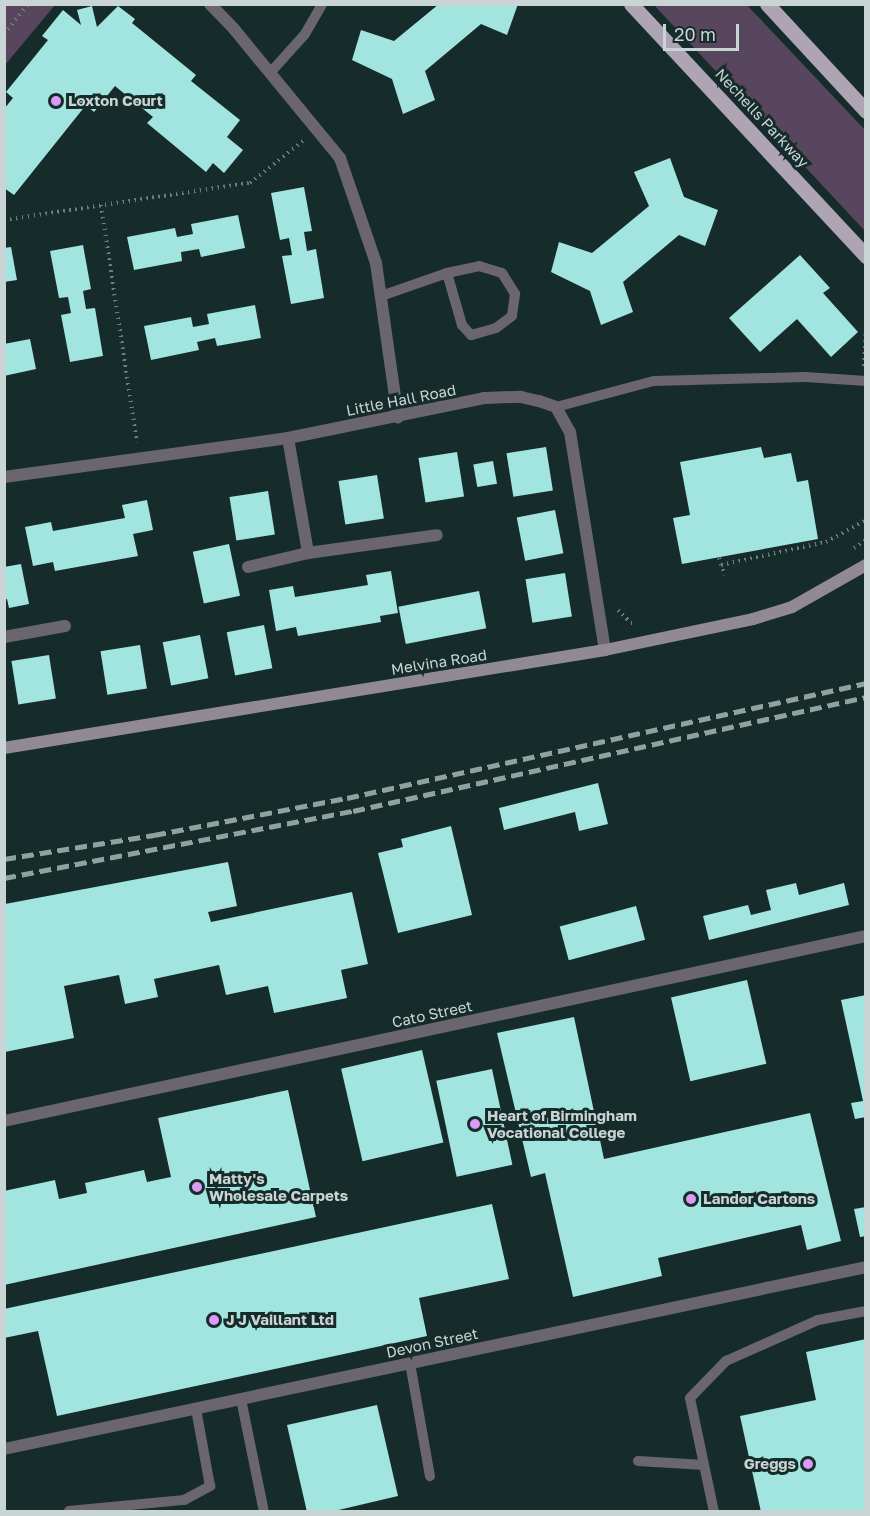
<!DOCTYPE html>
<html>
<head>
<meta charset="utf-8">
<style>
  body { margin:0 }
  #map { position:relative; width:870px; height:1516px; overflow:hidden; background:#162c2a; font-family:"Golos Text",sans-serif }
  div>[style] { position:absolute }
  .green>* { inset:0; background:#57465e }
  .building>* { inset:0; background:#a1e4e0; transform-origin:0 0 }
  .path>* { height:4px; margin-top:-2px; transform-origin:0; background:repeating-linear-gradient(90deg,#6c7e7c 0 1.5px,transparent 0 6px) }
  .service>* { height:10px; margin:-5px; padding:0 5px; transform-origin:5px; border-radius:5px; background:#6b666d }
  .minor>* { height:12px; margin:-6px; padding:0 6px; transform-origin:6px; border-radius:6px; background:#6b666d }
  .secondary>* { height:12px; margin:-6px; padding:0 6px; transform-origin:6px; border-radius:6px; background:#918994 }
  .primary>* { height:15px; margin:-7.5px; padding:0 7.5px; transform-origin:7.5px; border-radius:7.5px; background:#aea4b3 }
  .rail>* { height:4.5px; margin-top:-2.25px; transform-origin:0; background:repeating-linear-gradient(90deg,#91a1a0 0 12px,transparent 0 18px) }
  .dots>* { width:16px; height:16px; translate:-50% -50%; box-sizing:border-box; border:3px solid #162c2a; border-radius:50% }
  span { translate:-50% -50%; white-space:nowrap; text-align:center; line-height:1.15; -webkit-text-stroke:6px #162c2a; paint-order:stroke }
  .poi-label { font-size:15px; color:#c8d5d4; font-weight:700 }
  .left { translate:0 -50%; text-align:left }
  .right { translate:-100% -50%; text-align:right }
  .street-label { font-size:15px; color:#c8d5d4 }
  .frame { position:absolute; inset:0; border:6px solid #c8d5d4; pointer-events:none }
  .scale { position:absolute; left:663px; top:24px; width:76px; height:27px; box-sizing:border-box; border:3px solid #c8d5d4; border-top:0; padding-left:8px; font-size:18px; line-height:21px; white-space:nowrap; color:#c8d5d4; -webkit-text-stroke:4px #162c2a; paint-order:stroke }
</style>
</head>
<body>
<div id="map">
  <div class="green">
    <div style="clip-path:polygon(5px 4px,55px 5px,5px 65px,4px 5px)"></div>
    <div style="clip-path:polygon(654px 5px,747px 5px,865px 130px,865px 231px)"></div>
  </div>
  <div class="building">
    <div style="clip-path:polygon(439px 4px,518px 4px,507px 35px,481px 24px,425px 71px,435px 100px,403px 114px,392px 79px,352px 60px,361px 30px,394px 41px)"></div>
    <div style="clip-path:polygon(92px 6px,97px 27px,118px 6px,135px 19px,132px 23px,196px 75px,191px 81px,240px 120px,227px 137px,243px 150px,224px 173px,213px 163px,206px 172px,147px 123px,153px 117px,115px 86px,94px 112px,86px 105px,14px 195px,4px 188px,4px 109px,13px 98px,6px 92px,48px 40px,42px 36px,63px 10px,81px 25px,77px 10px)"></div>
    <div style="clip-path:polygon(670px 158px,684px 197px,718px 210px,705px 246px,679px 235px,623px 282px,633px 312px,601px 325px,590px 291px,551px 272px,559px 242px,592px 253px,649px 206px,634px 172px)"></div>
    <div style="clip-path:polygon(304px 187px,312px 231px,304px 232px,307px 251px,316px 249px,324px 298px,291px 304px,282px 256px,292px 255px,289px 238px,280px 240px,271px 193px)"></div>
    <div style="clip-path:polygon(238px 215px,245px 248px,201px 257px,199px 249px,181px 252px,182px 261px,134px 270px,127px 237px,175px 228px,177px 237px,193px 234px,191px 224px)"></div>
    <div style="clip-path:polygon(83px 245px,91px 289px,83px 291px,86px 309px,95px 308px,103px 356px,70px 362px,61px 315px,71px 313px,68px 297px,59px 298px,50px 251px)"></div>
    <div style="clip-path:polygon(11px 247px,17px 280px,4px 282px,4px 248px)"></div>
    <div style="clip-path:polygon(800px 255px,830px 288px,823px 293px,858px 332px,831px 357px,797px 319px,760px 352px,729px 318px)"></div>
    <div style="clip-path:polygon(255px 305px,261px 338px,217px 346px,215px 338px,197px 342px,199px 350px,151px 360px,144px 326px,191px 317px,193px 327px,209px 324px,207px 314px)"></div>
    <div style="clip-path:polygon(30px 339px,36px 369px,4px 376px,4px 344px)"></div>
    <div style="left:546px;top:447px;width:44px;height:40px;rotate:81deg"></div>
    <div style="clip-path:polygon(761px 447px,764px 458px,791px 453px,797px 482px,808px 480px,818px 539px,682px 564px,673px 518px,690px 515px,680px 462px)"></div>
    <div style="left:457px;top:452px;width:45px;height:39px;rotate:81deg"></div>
    <div style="left:493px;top:461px;width:23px;height:20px;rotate:80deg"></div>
    <div style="left:377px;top:475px;width:44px;height:39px;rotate:81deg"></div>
    <div style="left:268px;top:491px;width:44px;height:39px;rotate:81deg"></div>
    <div style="clip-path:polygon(147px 500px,153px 530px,133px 534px,138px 556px,55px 571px,53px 562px,33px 566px,25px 527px,51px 522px,53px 531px,125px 518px,122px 505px)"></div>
    <div style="left:555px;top:510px;width:44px;height:39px;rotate:79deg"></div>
    <div style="left:229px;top:544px;width:53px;height:37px;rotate:78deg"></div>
    <div style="clip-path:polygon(21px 564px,29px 604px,9px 608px,7px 599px,4px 600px,4px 567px)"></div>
    <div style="clip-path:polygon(391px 571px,398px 613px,380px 616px,381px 622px,298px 636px,296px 627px,276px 631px,269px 590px,293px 586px,295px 597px,368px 585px,366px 575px)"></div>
    <div style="left:565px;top:573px;width:44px;height:40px;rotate:81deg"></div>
    <div style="left:479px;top:591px;width:38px;height:82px;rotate:79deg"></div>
    <div style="left:264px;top:625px;width:44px;height:38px;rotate:79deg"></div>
    <div style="left:200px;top:635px;width:44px;height:38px;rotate:79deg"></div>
    <div style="left:140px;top:645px;width:44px;height:40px;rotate:81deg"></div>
    <div style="left:49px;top:655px;width:44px;height:38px;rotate:81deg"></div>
    <div style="clip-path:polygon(598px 783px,608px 824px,579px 831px,575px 812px,504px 830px,499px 808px)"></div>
    <div style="clip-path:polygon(451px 826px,472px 915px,398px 933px,378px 853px,403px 847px,401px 839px)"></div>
    <div style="clip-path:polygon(228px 862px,237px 906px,208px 912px,211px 922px,352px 892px,368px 964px,341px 970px,347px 998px,274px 1013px,268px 986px,226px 995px,219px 965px,154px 979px,158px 997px,125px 1004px,119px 975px,64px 986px,74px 1038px,5px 1052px,5px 904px)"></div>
    <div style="clip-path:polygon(796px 883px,799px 895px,844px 883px,849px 905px,709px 940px,703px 916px,748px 905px,751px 915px,771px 910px,766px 890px)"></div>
    <div style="left:636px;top:906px;width:35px;height:79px;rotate:75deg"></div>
    <div style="left:747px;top:980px;width:86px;height:78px;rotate:77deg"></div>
    <div style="clip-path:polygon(866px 995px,866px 1117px,855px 1119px,851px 1103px,863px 1101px,841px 1000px)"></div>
    <div style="clip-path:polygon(574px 1017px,604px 1159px,810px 1113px,841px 1241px,807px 1250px,801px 1225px,658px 1258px,662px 1276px,573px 1297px,545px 1173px,531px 1177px,497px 1033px)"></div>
    <div style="left:422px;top:1050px;width:95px;height:83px;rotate:77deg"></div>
    <div style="left:492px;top:1069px;width:98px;height:57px;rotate:78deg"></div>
    <div style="clip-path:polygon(288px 1090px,316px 1217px,4px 1285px,4px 1191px,55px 1180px,59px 1199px,87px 1193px,85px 1183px,144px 1170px,147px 1182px,171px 1177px,158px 1118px)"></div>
    <div style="clip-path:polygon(492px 1204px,509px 1279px,419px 1298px,427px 1336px,57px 1416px,38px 1331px,4px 1338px,4px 1309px)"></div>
    <div style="clip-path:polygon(866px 1207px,866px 1236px,860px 1237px,854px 1209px)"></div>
    <div style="clip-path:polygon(866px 1339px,866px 1512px,761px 1512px,740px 1416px,816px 1400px,806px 1352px)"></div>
    <div style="clip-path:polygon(377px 1405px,398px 1496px,330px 1512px,307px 1512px,287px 1425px)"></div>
  </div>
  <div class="path">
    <div style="left:4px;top:34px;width:38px;rotate:-51deg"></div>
    <div style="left:101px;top:205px;width:240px;rotate:81.4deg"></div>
    <div style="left:4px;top:220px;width:249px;rotate:-8.6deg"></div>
    <div style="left:250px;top:183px;width:69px;rotate:-38.5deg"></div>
    <div style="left:864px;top:366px;width:36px;rotate:-87deg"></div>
    <div style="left:854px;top:548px;width:14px;rotate:-34deg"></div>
    <div style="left:719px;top:558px;width:18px;rotate:71deg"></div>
    <div style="left:721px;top:565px;width:107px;rotate:-12.4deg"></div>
    <div style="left:826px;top:542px;width:46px;rotate:-28.8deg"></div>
    <div style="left:618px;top:610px;width:18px;rotate:45deg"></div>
    <div style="left:631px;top:623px;width:5px"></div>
  </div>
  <div class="service">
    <div style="left:270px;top:73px;width:52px;rotate:-48.1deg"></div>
    <div style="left:305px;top:34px;width:34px;rotate:-60deg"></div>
    <div style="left:381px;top:296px;width:70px;rotate:-19.2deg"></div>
    <div style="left:447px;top:273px;width:33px;rotate:-12deg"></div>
    <div style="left:479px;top:266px;width:24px;rotate:17deg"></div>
    <div style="left:502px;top:273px;width:25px;rotate:58deg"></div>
    <div style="left:515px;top:294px;width:22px;rotate:98deg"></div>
    <div style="left:512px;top:316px;width:20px;rotate:143deg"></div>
    <div style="left:496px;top:328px;width:26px;rotate:164deg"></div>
    <div style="left:471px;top:335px;width:13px;rotate:-132deg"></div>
    <div style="left:462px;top:325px;width:54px;rotate:-106.1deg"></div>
    <div style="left:556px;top:407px;width:101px;rotate:-14.9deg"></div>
    <div style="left:654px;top:381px;width:152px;rotate:-1.5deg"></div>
    <div style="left:806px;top:377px;width:60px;rotate:3.8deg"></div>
    <div style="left:410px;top:1363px;width:115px;rotate:80deg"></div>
    <div style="left:241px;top:1399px;width:115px;rotate:78.5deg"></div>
    <div style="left:638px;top:1461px;width:66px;rotate:3.5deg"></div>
    <div style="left:69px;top:1511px;width:116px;rotate:-5.5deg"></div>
    <div style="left:184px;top:1500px;width:30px;rotate:-28deg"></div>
    <div style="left:210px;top:1486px;width:78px;rotate:-100.3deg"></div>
    <div style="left:714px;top:1512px;width:116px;rotate:-101.9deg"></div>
    <div style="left:690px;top:1398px;width:52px;rotate:-45.8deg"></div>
    <div style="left:726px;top:1361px;width:101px;rotate:-24deg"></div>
    <div style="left:818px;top:1320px;width:49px;rotate:-10.6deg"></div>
  </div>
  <div class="minor">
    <div style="left:210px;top:4px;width:35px;rotate:46deg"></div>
    <div style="left:234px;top:29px;width:167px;rotate:50.6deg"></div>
    <div style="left:340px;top:158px;width:111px;rotate:71.1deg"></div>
    <div style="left:376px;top:263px;width:156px;rotate:81.9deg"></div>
    <div style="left:288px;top:438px;width:117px;rotate:80.1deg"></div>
    <div style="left:308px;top:553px;width:130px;rotate:-7.9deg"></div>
    <div style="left:4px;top:477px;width:287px;rotate:-7.8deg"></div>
    <div style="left:288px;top:438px;width:200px;rotate:-11.5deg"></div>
    <div style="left:484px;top:398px;width:37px;rotate:-2deg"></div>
    <div style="left:521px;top:397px;width:18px;rotate:13deg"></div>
    <div style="left:539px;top:401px;width:18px;rotate:19deg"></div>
    <div style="left:556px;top:407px;width:29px;rotate:61deg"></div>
    <div style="left:570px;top:432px;width:221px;rotate:80.9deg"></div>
    <div style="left:248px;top:567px;width:62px;rotate:-13.1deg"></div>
    <div style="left:4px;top:637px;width:62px;rotate:-10.2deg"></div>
    <div style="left:4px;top:1121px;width:882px;rotate:-12.11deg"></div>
    <div style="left:4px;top:1449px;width:881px;rotate:-11.92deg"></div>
  </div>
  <div class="secondary">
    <div style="left:4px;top:748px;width:609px;rotate:-9.26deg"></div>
    <div style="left:605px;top:650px;width:151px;rotate:-11.8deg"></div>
    <div style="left:753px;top:619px;width:41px;rotate:-17.1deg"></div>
    <div style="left:792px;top:607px;width:85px;rotate:-29.6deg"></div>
  </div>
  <div class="primary">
    <div style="left:631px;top:4px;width:345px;rotate:47deg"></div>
    <div style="left:767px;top:4px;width:146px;rotate:47.2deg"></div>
  </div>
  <div class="rail">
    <div style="left:4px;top:859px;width:152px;rotate:-9.1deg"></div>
    <div style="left:154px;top:835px;width:197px;rotate:-10.9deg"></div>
    <div style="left:347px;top:798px;width:532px;rotate:-12.49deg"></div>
    <div style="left:4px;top:878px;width:355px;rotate:-10.9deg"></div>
    <div style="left:353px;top:811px;width:526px;rotate:-12.53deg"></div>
  </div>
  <div class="dots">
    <div style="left:56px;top:101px;background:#da9af6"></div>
    <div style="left:475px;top:1124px;background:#da9af6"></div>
    <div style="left:197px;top:1187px;background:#da9af6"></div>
    <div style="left:691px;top:1199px;background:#da9af6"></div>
    <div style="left:214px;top:1320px;background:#da9af6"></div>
    <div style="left:808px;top:1464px;background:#da9af6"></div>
  </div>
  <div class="poi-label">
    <span class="left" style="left:68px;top:101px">Loxton Court</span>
    <span class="left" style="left:487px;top:1124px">Heart of Birmingham<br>Vocational College</span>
    <span class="left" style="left:209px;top:1187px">Matty's<br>Wholesale Carpets</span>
    <span class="left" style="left:703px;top:1199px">Landor Cartons</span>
    <span class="left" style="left:226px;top:1320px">J J Vaillant Ltd</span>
    <span class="right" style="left:796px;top:1464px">Greggs</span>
  </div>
  <div class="street-label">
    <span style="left:762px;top:118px;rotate:47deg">Nechells Parkway</span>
    <span style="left:401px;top:400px;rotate:-11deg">Little Hall Road</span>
    <span style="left:439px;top:662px;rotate:-9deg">Melvina Road</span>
    <span style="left:432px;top:1014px;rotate:-12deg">Cato Street</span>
    <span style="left:432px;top:1343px;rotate:-12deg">Devon Street</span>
  </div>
  <div class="frame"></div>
  <div class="scale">20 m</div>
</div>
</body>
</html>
